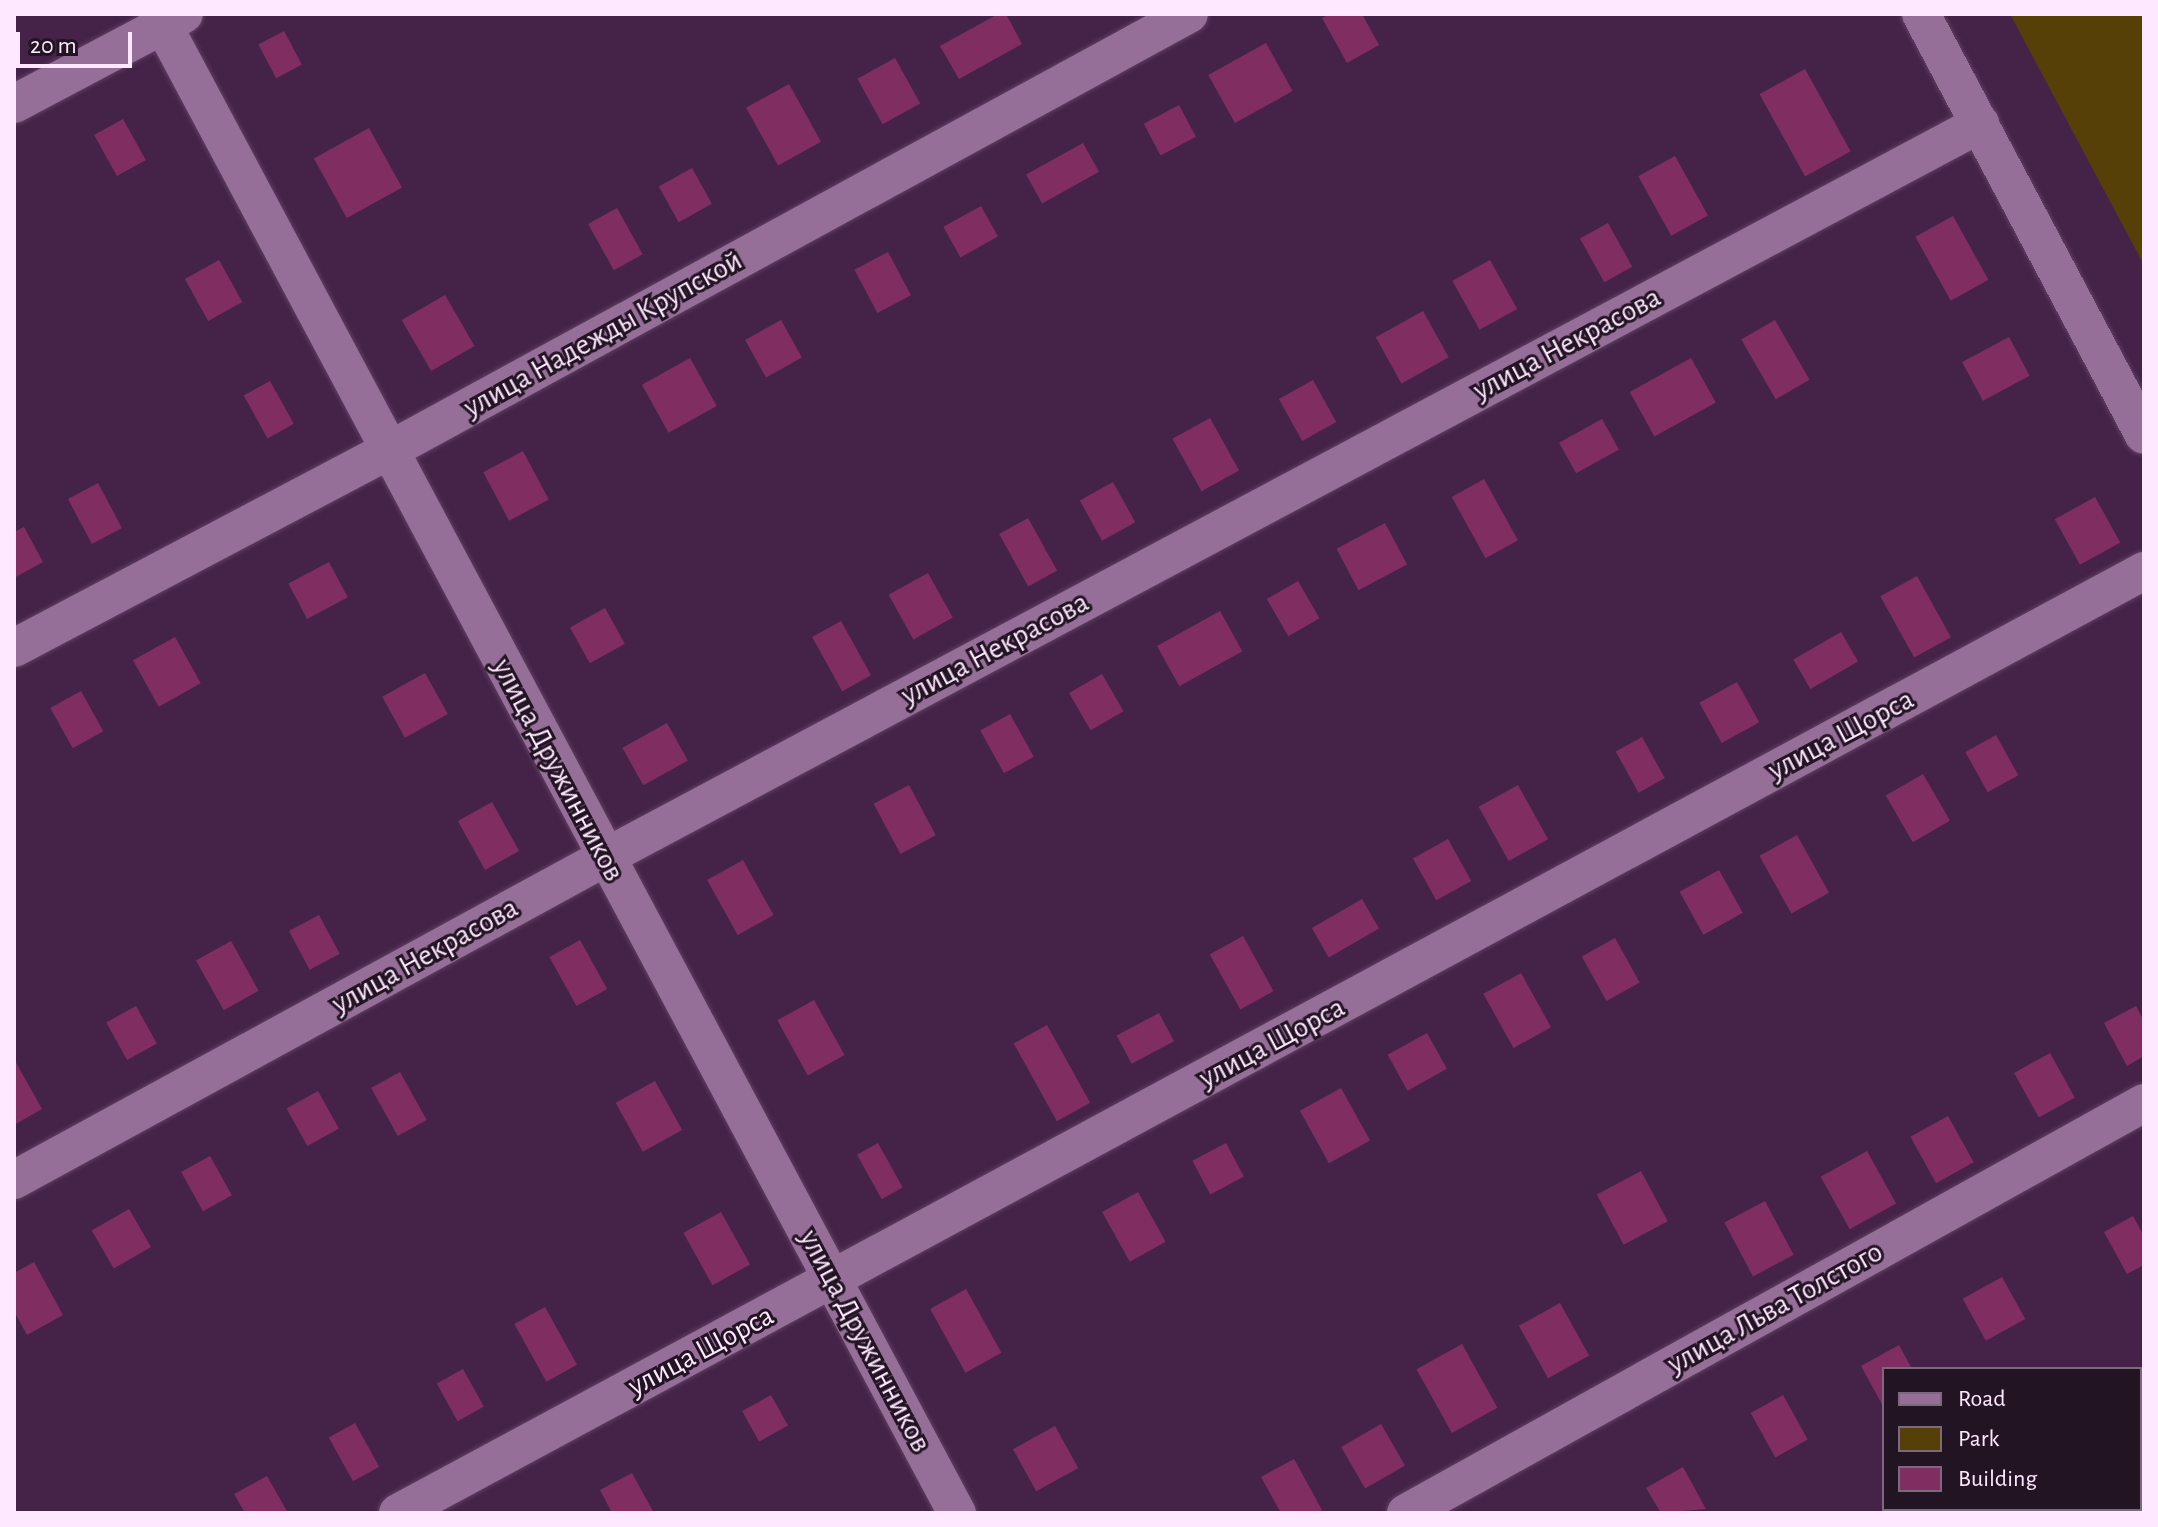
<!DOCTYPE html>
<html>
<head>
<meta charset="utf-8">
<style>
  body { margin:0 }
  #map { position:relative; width:2158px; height:1527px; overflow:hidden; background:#452348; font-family:"Alegreya Sans",sans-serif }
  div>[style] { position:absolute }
  .green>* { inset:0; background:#564008 }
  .building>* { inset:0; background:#802e62; transform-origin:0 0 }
  .roads { filter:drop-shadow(0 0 2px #5e3f60) drop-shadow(0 0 2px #5e3f60) }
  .street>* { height:38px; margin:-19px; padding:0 19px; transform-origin:19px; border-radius:19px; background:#966f99 }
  span { translate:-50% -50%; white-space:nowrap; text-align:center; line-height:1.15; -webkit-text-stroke:6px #231424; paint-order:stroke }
  .street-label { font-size:30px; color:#fee8ff }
  .frame { position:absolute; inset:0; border:16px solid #fee8ff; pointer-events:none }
  .legend { position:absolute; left:1882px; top:1367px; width:260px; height:144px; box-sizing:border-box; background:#231424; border:2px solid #7b697c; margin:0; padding:10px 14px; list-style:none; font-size:24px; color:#fee8ff }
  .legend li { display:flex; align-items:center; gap:16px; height:40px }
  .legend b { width:40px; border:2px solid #7b697c }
  .scale { position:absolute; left:16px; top:32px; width:116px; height:36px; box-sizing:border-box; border:4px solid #fee8ff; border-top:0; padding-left:10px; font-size:24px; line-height:28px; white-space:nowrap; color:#fee8ff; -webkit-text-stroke:6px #231424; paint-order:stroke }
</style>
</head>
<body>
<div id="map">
  <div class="green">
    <div style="clip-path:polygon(2010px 14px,2144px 14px,2144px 265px)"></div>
  </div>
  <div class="building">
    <div style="clip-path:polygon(998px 14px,1006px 14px,1022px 44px,959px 79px,940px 46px)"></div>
    <div style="clip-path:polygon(1330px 14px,1362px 14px,1379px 45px,1347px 63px,1322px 18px)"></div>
    <div style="left:284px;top:31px;width:38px;height:29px;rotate:62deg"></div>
    <div style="left:1266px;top:43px;width:55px;height:66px;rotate:61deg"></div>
    <div style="left:895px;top:58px;width:52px;height:43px;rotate:61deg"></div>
    <div style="left:1805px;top:69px;width:94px;height:52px;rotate:61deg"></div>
    <div style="left:789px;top:84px;width:66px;height:49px;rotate:61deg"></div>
    <div style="left:1179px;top:105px;width:36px;height:40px;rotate:62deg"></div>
    <div style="left:123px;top:119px;width:47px;height:33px;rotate:61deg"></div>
    <div style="left:369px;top:128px;width:68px;height:63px;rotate:61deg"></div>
    <div style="left:1083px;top:143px;width:33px;height:65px;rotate:61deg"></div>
    <div style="left:1675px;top:156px;width:68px;height:42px;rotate:61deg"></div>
    <div style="left:692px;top:168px;width:41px;height:38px;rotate:61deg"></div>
    <div style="left:981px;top:206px;width:35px;height:43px;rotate:61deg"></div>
    <div style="left:617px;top:208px;width:53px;height:33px;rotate:61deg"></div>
    <div style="left:1953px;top:216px;width:73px;height:43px;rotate:61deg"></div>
    <div style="left:1608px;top:223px;width:50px;height:32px;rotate:61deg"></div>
    <div style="left:888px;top:252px;width:49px;height:38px;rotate:62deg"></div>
    <div style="left:219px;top:260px;width:48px;height:39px;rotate:61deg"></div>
    <div style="left:1490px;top:260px;width:56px;height:43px;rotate:61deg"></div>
    <div style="left:445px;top:295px;width:59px;height:50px;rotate:60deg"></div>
    <div style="left:1423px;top:311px;width:53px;height:54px;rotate:61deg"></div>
    <div style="left:781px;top:320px;width:43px;height:41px;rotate:61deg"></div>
    <div style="left:1775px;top:320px;width:69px;height:39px;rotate:60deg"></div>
    <div style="left:2009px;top:337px;width:44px;height:53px;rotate:62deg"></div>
    <div style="left:690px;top:358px;width:55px;height:55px;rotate:61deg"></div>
    <div style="left:1691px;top:358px;width:51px;height:70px;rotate:61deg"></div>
    <div style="left:1313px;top:380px;width:48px;height:39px;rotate:61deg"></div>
    <div style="left:270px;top:381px;width:49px;height:30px;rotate:61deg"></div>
    <div style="left:1210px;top:418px;width:60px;height:43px;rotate:61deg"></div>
    <div style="left:1602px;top:419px;width:35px;height:49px;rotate:61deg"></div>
    <div style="left:523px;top:451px;width:55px;height:45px;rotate:62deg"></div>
    <div style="left:1484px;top:479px;width:70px;height:37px;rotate:61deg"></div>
    <div style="left:1113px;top:482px;width:46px;height:38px;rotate:61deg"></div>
    <div style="left:98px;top:483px;width:51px;height:34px;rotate:62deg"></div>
    <div style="left:2095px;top:497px;width:52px;height:46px;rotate:61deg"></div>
    <div style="left:1028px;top:518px;width:60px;height:33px;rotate:61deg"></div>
    <div style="left:1385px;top:523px;width:47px;height:55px;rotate:62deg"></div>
    <div style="clip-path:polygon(24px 527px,43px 562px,14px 578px,14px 532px)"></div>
    <div style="left:329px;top:562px;width:40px;height:46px;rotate:62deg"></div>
    <div style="left:928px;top:573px;width:51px;height:45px;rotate:61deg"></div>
    <div style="left:1917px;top:576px;width:70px;height:42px;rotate:61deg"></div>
    <div style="left:1298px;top:581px;width:43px;height:36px;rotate:60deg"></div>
    <div style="left:605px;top:608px;width:41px;height:40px;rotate:61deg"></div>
    <div style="left:1220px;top:611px;width:46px;height:72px;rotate:61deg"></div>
    <div style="left:841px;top:621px;width:62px;height:33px;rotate:61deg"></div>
    <div style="left:1841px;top:632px;width:34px;height:55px;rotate:60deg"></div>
    <div style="left:175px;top:637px;width:53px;height:48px;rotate:61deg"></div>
    <div style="left:425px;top:673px;width:47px;height:49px;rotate:61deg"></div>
    <div style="left:1102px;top:674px;width:43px;height:38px;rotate:60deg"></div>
    <div style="left:1737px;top:682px;width:46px;height:43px;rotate:61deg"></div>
    <div style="left:81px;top:691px;width:46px;height:35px;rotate:61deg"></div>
    <div style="left:1010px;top:714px;width:49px;height:34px;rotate:61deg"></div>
    <div style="left:667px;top:723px;width:43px;height:51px;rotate:61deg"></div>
    <div style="left:1996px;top:735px;width:46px;height:35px;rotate:61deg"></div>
    <div style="left:1642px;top:737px;width:47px;height:30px;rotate:61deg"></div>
    <div style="left:1923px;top:774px;width:54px;height:43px;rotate:60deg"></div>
    <div style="left:909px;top:785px;width:57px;height:40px;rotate:62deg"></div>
    <div style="left:1518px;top:785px;width:62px;height:45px;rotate:61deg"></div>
    <div style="left:492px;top:802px;width:56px;height:39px;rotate:61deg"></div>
    <div style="left:1797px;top:835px;width:66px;height:43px;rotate:61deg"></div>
    <div style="left:1448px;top:839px;width:48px;height:40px;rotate:61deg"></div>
    <div style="left:743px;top:860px;width:63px;height:41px;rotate:61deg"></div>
    <div style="left:1719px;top:870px;width:49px;height:45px;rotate:61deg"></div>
    <div style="left:1362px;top:899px;width:34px;height:58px;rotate:60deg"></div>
    <div style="left:319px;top:915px;width:44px;height:34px;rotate:62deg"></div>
    <div style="left:1243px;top:936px;width:63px;height:38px;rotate:61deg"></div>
    <div style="left:1615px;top:938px;width:51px;height:38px;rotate:61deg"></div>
    <div style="left:580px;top:940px;width:56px;height:35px;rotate:61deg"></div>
    <div style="left:231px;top:941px;width:57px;height:40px;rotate:61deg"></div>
    <div style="left:1521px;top:973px;width:62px;height:43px;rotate:61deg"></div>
    <div style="left:814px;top:1000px;width:63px;height:42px;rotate:61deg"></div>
    <div style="left:136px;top:1006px;width:43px;height:34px;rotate:61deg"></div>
    <div style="clip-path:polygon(2136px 1006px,2144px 1021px,2144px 1056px,2127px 1066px,2104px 1023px)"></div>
    <div style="left:1159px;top:1013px;width:32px;height:48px;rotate:62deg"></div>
    <div style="left:1047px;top:1025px;width:89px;height:38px;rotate:61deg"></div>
    <div style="left:1427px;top:1033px;width:41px;height:45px;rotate:61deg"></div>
    <div style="left:2050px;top:1053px;width:51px;height:41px;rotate:61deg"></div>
    <div style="clip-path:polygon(14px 1059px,42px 1109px,14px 1125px)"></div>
    <div style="left:400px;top:1072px;width:55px;height:33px;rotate:61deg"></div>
    <div style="left:655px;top:1081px;width:56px;height:45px;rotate:61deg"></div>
    <div style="left:1341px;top:1088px;width:60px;height:47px;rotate:61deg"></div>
    <div style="left:318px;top:1091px;width:43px;height:36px;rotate:61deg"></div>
    <div style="left:1948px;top:1116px;width:53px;height:43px;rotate:61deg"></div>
    <div style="left:878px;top:1143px;width:51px;height:24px;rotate:61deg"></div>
    <div style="left:1226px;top:1143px;width:38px;height:38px;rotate:62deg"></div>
    <div style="left:1867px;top:1151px;width:60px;height:53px;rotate:61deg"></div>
    <div style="left:210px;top:1156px;width:45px;height:33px;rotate:61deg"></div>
    <div style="left:1641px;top:1171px;width:57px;height:50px;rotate:62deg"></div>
    <div style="left:1138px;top:1192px;width:57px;height:41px;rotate:61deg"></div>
    <div style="left:1765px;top:1201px;width:61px;height:46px;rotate:62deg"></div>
    <div style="left:129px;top:1209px;width:44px;height:43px;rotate:60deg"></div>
    <div style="left:721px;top:1212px;width:60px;height:43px;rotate:61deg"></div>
    <div style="clip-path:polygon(2133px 1216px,2144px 1236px,2144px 1265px,2127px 1274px,2104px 1232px)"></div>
    <div style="clip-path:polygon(34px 1262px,63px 1315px,27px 1335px,14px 1311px,14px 1273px)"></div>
    <div style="left:2002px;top:1277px;width:48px;height:45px;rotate:61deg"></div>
    <div style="left:966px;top:1289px;width:73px;height:41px;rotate:61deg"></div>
    <div style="left:1560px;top:1303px;width:60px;height:47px;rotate:61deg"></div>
    <div style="left:545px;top:1307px;width:66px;height:35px;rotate:61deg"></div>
    <div style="left:1462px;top:1344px;width:73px;height:52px;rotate:61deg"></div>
    <div style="clip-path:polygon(1899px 1345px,1912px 1369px,1884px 1369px,1884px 1408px,1861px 1366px)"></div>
    <div style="left:463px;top:1369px;width:43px;height:30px;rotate:61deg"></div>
    <div style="left:771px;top:1395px;width:35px;height:33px;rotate:61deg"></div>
    <div style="left:1783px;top:1395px;width:51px;height:37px;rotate:61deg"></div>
    <div style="left:355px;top:1423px;width:50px;height:30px;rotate:61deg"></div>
    <div style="left:1381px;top:1424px;width:48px;height:46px;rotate:60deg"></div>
    <div style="left:1055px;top:1426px;width:48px;height:48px;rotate:61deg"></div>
    <div style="clip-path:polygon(1294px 1459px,1322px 1510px,1317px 1513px,1281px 1513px,1261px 1477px)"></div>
    <div style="clip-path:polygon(1683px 1467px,1706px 1509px,1661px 1513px,1646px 1488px)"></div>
    <div style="clip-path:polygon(2140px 1472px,2144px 1510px,2114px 1513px,2111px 1509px,2140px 1509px)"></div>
    <div style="clip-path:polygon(632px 1473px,654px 1513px,612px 1513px,600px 1490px)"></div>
    <div style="clip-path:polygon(267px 1476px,288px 1513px,245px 1513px,234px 1494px)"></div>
  </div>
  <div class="roads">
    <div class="street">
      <div style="left:1921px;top:14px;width:476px;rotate:62.1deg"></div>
      <div style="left:163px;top:25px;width:1687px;rotate:61.92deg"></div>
      <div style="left:14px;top:104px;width:192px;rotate:-27.9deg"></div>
      <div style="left:14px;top:648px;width:425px;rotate:-27.8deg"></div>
      <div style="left:390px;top:450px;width:910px;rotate:-28.62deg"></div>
      <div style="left:14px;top:1180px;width:672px;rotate:-28.62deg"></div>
      <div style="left:604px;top:858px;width:1560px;rotate:-28.08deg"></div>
      <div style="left:398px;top:1513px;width:1984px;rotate:-28.35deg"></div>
      <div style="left:1406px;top:1513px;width:844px;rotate:-29.05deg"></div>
    </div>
  </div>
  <div class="street-label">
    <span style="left:603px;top:334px;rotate:-29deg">улица Надежды Крупской</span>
    <span style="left:1567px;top:344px;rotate:-28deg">улица Некрасова</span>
    <span style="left:995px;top:649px;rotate:-28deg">улица Некрасова</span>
    <span style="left:1841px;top:735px;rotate:-28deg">улица Щорса</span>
    <span style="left:558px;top:770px;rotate:62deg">улица Дружинников</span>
    <span style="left:425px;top:956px;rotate:-29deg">улица Некрасова</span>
    <span style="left:1272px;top:1043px;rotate:-28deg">улица Щорса</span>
    <span style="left:1775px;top:1308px;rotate:-29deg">улица Льва Толстого</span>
    <span style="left:865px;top:1341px;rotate:62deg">улица Дружинников</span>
    <span style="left:701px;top:1351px;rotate:-28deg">улица Щорса</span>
  </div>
  <div class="frame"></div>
  <ul class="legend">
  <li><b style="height:10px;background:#966f99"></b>Road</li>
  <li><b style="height:22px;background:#564008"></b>Park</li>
  <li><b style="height:22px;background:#802e62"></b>Building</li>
  </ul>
  <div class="scale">20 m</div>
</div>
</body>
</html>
